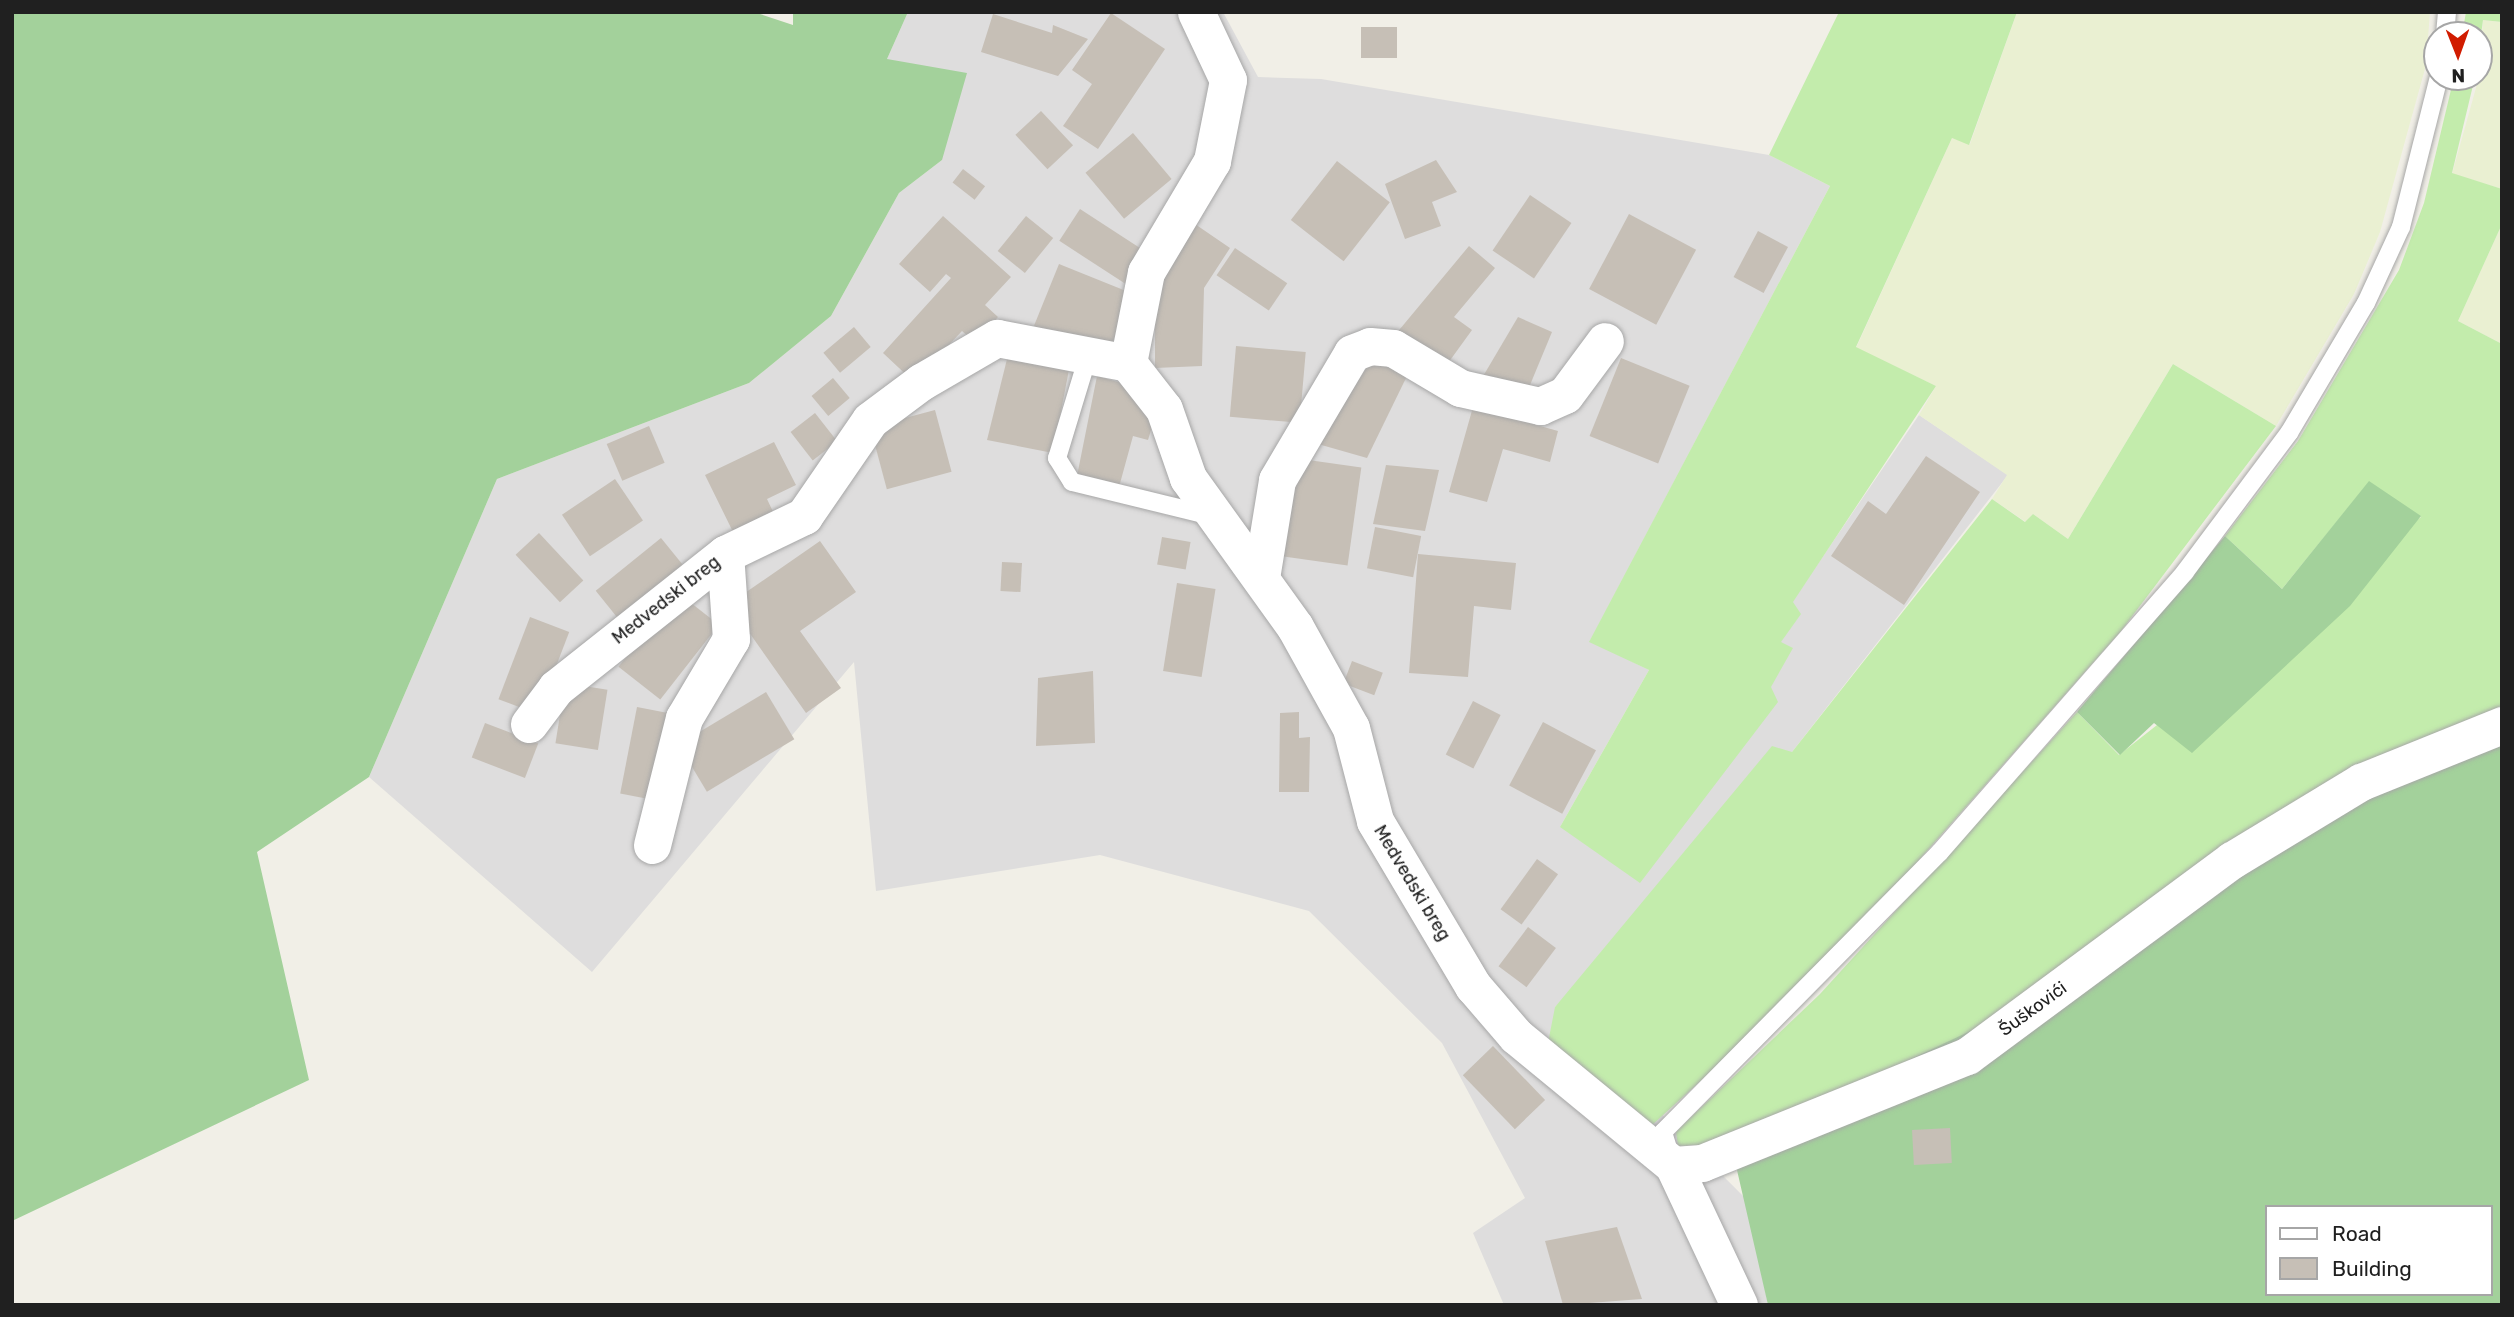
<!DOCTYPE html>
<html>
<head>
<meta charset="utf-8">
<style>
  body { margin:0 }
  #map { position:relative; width:2514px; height:1317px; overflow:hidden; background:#f1efe7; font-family:Rubik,sans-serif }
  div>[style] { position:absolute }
  .residential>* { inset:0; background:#dedddd }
  .farmland>* { inset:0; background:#eaf0d2 }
  .grass>* { inset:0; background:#c3ecac }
  .forest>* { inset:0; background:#a3d19b }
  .building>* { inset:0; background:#c6bfb6; transform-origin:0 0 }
  .roads { filter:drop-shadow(0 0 2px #a7a7a7) drop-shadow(0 0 2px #a7a7a7) }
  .service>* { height:18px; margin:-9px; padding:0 9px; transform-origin:9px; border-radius:9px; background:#fff }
  .minor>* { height:37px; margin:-18.5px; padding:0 18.5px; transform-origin:18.5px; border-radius:18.5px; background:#fff }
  span { translate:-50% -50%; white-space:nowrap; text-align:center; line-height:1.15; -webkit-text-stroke:5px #fff; paint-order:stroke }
  .street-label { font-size:18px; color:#202020 }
  .frame { position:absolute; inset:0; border:14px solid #202020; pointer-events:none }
  .legend { position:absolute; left:2265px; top:1205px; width:228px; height:91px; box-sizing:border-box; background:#fff; border:2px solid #a6a6a6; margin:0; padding:9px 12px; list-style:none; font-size:21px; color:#202020 }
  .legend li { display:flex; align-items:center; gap:14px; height:35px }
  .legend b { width:35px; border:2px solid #a6a6a6 }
  .north { position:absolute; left:2423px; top:21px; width:70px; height:70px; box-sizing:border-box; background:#fff; border:2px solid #a6a6a6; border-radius:50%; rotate:179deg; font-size:19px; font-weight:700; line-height:28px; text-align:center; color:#202020 }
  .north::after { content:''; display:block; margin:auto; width:24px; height:32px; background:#d11c00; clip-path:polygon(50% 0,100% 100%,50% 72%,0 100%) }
</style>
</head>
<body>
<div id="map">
  <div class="residential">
    <div style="clip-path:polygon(908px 12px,1223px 12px,1258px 77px,1321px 79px,1769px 155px,1830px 186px,1590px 641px,1649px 670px,1560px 827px,1792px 602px,1919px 415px,2008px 475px,1792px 752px,1555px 1007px,1748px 1201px,1768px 1305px,1504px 1305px,1473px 1233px,1525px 1198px,1442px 1043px,1309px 911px,1100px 855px,876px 891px,854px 662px,592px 972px,369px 777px,497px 479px,749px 383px,831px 316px,899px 193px,942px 160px,887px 59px)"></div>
  </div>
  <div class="farmland">
    <div style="clip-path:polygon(2017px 12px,2430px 12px,2426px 65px,2380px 232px,2354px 294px,2276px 426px,2173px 364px,2068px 539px,2033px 514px,2026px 522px,1992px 499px,2007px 475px,1919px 415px,1936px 386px,1856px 348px,1952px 138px,1970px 144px)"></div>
    <div style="clip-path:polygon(2483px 20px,2502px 22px,2502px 189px,2452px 174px,2479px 77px)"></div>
    <div style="clip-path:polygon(2502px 224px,2502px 344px,2458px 321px)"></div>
  </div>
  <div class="grass">
    <div style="clip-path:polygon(1839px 12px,2017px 12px,1969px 145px,1952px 138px,1856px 347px,1936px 386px,1793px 602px,1801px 614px,1781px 642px,1793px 648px,1771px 687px,1778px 702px,1640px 883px,1560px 827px,1649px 670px,1589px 642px,1830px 186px,1769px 155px)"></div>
    <div style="clip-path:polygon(2466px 12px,2502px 12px,2502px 22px,2483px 20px,2479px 50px,2479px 35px,2462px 35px)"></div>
    <div style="clip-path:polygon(2454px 77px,2475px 77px,2452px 173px,2502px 189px,2502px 224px,2458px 321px,2502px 344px,2502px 710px,1939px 1051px,1731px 1144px,1678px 1146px,1676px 1132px,1689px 1119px,1820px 994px,2077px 712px,2119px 755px,2421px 517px,2369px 482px,2282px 589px,2225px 536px,2298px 441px,2399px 270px,2424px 203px)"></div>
    <div style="clip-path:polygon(2173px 364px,2276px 426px,2121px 631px,1904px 877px,1761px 1026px,1651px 1126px,1547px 1048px,1555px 1007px,1772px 746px,1792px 752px,1992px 499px,2025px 522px,2033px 514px,2068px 539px)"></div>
  </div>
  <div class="forest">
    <div style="clip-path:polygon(12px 12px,754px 12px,793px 25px,793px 12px,908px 12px,887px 59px,967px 73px,942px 160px,899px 193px,831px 316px,749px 383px,497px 479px,369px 777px,257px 852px,309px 1080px,12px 1221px)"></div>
    <div style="clip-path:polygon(2369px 481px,2421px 516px,2350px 606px,2192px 753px,2154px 723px,2120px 755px,2077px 712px,2225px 536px,2282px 589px)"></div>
    <div style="clip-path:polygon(evenodd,2502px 710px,2502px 1305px,1768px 1305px,1731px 1144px,2000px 1017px,2502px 710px,2267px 1207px,2491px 1207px,2491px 1294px,2267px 1294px,2267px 1207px)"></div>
  </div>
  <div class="building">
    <div style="clip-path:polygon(1111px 13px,1165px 49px,1098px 149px,1063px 126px,1092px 84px,1072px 70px)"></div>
    <div style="clip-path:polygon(993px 14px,1052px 33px,1053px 25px,1088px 39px,1058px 76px,981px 52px)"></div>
    <div style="left:1361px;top:27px;width:36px;height:31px"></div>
    <div style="left:1041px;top:111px;width:47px;height:35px;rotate:47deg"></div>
    <div style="left:1133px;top:133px;width:60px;height:62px;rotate:50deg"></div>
    <div style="clip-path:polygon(1436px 160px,1457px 192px,1432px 202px,1441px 226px,1405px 239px,1385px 184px)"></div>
    <div style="left:1337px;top:161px;width:67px;height:75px;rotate:38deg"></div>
    <div style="left:963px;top:169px;width:28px;height:17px;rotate:38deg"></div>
    <div style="left:1530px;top:195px;width:50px;height:67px;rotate:34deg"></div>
    <div style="left:1080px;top:209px;width:82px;height:38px;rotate:33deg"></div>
    <div style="left:1629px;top:214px;width:76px;height:85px;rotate:28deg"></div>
    <div style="clip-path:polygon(943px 216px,1011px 277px,985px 305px,998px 317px,975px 342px,962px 331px,914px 382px,883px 353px,951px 278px,946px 274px,930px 292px,899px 264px)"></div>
    <div style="left:1026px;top:216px;width:35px;height:45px;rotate:39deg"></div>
    <div style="clip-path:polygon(1192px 222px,1230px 248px,1204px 288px,1202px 366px,1155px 368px,1155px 283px)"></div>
    <div style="left:1758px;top:231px;width:34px;height:52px;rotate:28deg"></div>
    <div style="clip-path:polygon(1469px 246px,1495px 268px,1454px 317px,1472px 330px,1443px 370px,1395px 335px)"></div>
    <div style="left:1235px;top:248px;width:63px;height:33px;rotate:34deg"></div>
    <div style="left:1059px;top:264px;width:79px;height:67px;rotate:22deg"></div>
    <div style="clip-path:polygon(1518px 317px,1552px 332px,1525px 397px,1482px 378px)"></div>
    <div style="left:854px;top:327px;width:26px;height:40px;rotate:50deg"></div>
    <div style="left:1236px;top:346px;width:70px;height:71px;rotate:5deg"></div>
    <div style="clip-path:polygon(1008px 355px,1071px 359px,1053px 453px,987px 440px)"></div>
    <div style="left:1621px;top:358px;width:74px;height:84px;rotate:22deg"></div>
    <div style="clip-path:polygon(1372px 359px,1407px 376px,1367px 458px,1318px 444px)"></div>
    <div style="clip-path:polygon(1097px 376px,1139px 388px,1158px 407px,1148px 440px,1133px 436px,1119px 487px,1077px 476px)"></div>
    <div style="left:833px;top:378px;width:26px;height:28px;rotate:50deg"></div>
    <div style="clip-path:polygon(1473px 407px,1558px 431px,1550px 462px,1503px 449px,1487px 502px,1449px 492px)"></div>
    <div style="left:935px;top:410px;width:64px;height:67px;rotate:75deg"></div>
    <div style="left:815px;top:413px;width:36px;height:31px;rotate:52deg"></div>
    <div style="left:649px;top:426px;width:40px;height:46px;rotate:67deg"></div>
    <div style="clip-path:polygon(774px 442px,796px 485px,767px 499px,776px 518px,736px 538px,705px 475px)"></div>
    <div style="clip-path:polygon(1926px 456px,1980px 492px,1904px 605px,1831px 556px,1868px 501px,1886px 514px)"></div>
    <div style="left:1294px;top:458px;width:68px;height:99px;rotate:8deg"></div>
    <div style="clip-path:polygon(1386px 465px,1439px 470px,1425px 531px,1373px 524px)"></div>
    <div style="left:615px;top:479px;width:50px;height:64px;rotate:56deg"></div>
    <div style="left:1375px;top:527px;width:47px;height:42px;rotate:11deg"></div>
    <div style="left:539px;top:533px;width:65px;height:32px;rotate:47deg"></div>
    <div style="left:1162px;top:537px;width:29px;height:28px;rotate:10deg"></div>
    <div style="left:661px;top:538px;width:40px;height:84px;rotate:51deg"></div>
    <div style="clip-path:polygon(820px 541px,856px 592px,800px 631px,841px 688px,806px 713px,729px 604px)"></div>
    <div style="clip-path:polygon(1418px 554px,1516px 563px,1511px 610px,1474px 606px,1468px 677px,1409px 673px)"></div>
    <div style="left:1002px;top:562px;width:20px;height:29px;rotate:3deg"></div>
    <div style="left:1177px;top:583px;width:39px;height:89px;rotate:9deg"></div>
    <div style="left:677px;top:592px;width:53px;height:95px;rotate:38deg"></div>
    <div style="left:530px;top:617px;width:42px;height:88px;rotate:21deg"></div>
    <div style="left:1352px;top:661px;width:33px;height:24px;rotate:21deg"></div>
    <div style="clip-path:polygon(1093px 671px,1095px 743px,1036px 746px,1038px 678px)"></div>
    <div style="left:565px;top:683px;width:43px;height:61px;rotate:9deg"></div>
    <div style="left:766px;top:692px;width:55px;height:102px;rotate:59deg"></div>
    <div style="left:1473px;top:701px;width:31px;height:60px;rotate:27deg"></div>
    <div style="left:637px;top:707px;width:38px;height:88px;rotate:11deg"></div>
    <div style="clip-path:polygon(1299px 712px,1299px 738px,1310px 737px,1309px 792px,1279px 792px,1280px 713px)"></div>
    <div style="left:1543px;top:722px;width:60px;height:72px;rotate:28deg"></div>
    <div style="left:485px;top:723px;width:57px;height:37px;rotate:21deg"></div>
    <div style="left:1537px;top:859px;width:26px;height:62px;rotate:36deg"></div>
    <div style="left:1528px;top:927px;width:35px;height:49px;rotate:37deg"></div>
    <div style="left:1493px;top:1046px;width:75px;height:42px;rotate:46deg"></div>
    <div style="left:1950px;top:1128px;width:35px;height:38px;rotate:87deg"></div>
    <div style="clip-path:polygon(1617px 1227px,1642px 1299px,1563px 1305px,1545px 1241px)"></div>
  </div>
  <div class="roads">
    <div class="service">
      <div style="left:2445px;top:35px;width:23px;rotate:-85deg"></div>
      <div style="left:1089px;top:353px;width:110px;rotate:106.9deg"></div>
      <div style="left:1057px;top:458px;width:28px;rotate:58deg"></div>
      <div style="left:1072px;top:482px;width:143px;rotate:13.7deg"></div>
      <div style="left:1670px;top:1155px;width:24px;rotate:-107deg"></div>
      <div style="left:1663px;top:1132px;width:394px;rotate:-45.3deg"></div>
      <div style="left:1940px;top:852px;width:372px;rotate:-48.8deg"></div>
      <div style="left:2185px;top:572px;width:174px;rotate:-53.2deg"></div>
      <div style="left:2289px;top:433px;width:151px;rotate:-59.4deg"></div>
      <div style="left:2366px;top:303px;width:84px;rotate:-65.3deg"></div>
      <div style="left:2401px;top:227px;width:155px;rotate:-75.8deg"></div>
    </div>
    <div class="minor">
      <div style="left:1196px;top:12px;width:75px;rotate:64.8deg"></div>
      <div style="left:1228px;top:80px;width:83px;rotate:101.2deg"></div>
      <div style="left:1212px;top:161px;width:129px;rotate:120.7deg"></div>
      <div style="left:1146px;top:272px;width:93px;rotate:101.2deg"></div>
      <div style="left:1128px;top:363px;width:58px;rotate:52deg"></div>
      <div style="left:1164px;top:409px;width:73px;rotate:70.8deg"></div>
      <div style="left:1188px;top:478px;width:183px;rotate:54.3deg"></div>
      <div style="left:1295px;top:627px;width:115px;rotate:61deg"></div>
      <div style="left:1351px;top:728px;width:96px;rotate:75.5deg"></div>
      <div style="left:1375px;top:821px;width:192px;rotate:59.3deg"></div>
      <div style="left:1473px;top:986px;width:66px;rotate:49.3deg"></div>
      <div style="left:1516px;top:1036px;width:203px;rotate:39.4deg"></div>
      <div style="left:1261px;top:578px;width:99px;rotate:-80.7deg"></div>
      <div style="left:1277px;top:480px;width:147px;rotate:-59.4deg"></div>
      <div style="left:1352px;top:353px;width:19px;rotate:-21deg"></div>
      <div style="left:1370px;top:346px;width:23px;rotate:5deg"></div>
      <div style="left:1393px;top:348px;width:78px;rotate:30.8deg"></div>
      <div style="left:1460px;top:388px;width:82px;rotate:12.7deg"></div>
      <div style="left:1540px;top:406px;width:27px;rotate:-24deg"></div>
      <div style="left:1565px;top:395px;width:67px;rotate:-53.5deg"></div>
      <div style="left:529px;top:724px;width:45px;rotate:-53.1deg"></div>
      <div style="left:556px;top:688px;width:216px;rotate:-38.4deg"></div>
      <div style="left:725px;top:554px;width:88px;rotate:-25.7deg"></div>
      <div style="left:804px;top:516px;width:116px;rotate:-55.5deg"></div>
      <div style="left:870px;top:420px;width:64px;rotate:-36.7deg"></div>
      <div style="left:921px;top:382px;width:88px;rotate:-30.1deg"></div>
      <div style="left:997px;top:338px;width:133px;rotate:10.8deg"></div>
      <div style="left:652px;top:845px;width:131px;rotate:-75.9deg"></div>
      <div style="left:684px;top:718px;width:92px;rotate:-59.3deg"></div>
      <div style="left:731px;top:639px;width:85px;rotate:-94deg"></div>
      <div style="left:1739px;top:1305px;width:155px;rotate:-115.2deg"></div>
      <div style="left:1673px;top:1165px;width:29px;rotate:-4deg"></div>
      <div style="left:1702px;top:1163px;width:286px;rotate:-22deg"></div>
      <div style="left:1967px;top:1056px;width:330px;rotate:-36.5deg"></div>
      <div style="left:2232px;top:860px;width:151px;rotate:-31.2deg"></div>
      <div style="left:2361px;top:782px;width:152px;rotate:-22deg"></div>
    </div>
  </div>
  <div class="street-label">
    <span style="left:666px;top:600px;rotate:-38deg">Medvedski breg</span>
    <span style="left:1412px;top:883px;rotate:59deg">Medvedski breg</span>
    <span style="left:2033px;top:1009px;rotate:-36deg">Šuškovići</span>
  </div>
  <div class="frame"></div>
  <ul class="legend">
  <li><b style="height:9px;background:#fff"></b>Road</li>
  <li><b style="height:19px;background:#c6bfb6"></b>Building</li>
  </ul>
  <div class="north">N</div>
</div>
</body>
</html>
